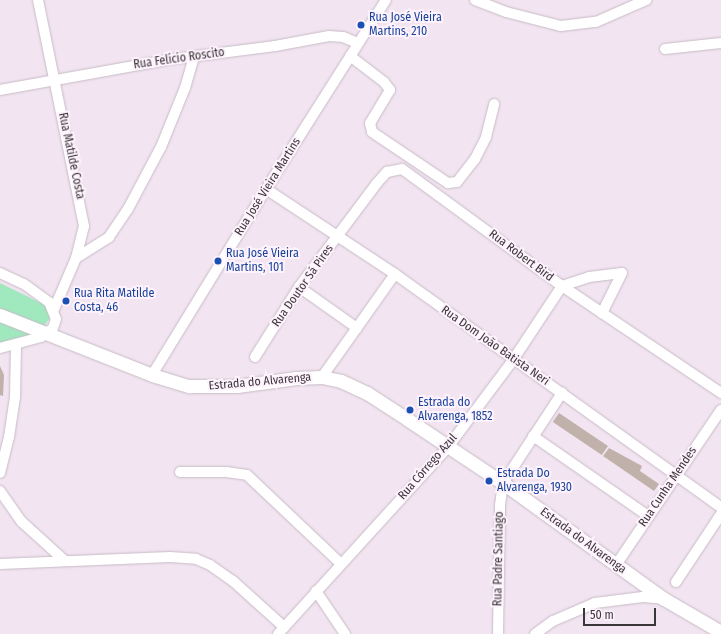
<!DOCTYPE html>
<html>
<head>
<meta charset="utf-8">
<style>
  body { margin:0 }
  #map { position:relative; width:721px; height:634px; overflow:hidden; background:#f2e5f1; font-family:"Fira Sans Condensed",sans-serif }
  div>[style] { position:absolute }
  .green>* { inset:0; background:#a0e9bf }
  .building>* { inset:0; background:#c1b1ab; transform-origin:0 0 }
  .roads { filter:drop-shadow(0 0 1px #c7bbc6) drop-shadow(0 0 1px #c7bbc6) }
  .minor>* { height:10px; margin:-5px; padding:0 5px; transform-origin:5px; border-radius:5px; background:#fff }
  .major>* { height:13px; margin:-6.5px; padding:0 6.5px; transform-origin:6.5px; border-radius:6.5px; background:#fff }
  .dots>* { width:11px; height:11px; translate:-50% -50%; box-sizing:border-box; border:2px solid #fef3fd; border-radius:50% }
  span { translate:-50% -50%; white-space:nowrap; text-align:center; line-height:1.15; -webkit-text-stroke:4px #fef3fd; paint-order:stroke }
  .transit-label { font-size:12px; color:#164399 }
  .left { translate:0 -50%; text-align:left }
  .street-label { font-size:12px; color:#3b363a }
  .scale { position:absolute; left:583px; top:608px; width:73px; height:18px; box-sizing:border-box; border:2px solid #3b363a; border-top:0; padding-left:5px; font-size:12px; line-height:14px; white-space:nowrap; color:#3b363a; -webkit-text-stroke:3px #fef3fd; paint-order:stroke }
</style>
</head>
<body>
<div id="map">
  <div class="green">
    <div style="clip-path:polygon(0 283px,41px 303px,49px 309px,50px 318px,44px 326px,20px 342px,0 343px)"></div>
  </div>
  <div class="building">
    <div style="clip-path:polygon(0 366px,4px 375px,3px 396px,0 395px)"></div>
    <div style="left:559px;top:413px;width:59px;height:11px;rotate:34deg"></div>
    <div style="clip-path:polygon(609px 448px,642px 466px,640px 471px,659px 484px,654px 491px,603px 456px)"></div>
  </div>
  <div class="roads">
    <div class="minor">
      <div style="left:38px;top:0;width:231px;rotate:78.5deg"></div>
      <div style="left:84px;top:226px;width:33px;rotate:104deg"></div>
      <div style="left:76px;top:258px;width:56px;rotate:113.3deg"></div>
      <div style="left:475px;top:0;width:33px;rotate:21deg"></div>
      <div style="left:506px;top:12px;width:57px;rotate:14.3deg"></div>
      <div style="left:561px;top:26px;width:35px;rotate:-7deg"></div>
      <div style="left:596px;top:22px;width:55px;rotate:-23.7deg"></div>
      <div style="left:665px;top:49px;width:56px;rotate:-6.1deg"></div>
      <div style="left:350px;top:56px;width:43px;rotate:37.4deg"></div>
      <div style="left:384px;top:82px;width:10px;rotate:53deg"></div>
      <div style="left:390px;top:90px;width:39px;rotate:121deg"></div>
      <div style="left:370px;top:123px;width:9px;rotate:77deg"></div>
      <div style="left:372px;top:132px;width:92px;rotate:33.9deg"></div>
      <div style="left:448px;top:183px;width:9px;rotate:-6deg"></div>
      <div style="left:457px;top:182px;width:29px;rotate:-52deg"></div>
      <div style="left:475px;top:159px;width:25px;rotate:-63deg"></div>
      <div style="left:486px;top:137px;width:34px;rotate:-76deg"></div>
      <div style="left:0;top:90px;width:169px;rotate:-10.2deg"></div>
      <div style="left:166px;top:60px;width:110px;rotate:-7.3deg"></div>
      <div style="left:275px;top:46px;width:55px;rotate:-10.5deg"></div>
      <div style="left:329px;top:36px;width:14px;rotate:4deg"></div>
      <div style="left:343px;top:37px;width:16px;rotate:22deg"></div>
      <div style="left:266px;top:189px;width:154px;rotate:33.4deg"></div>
      <div style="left:395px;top:274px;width:401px;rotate:35.6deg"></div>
      <div style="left:76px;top:258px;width:39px;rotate:-32deg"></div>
      <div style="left:109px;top:237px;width:34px;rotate:-56deg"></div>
      <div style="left:128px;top:209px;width:70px;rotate:-62deg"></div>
      <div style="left:161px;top:147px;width:64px;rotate:-67.9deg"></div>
      <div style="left:185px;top:88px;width:33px;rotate:-74deg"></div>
      <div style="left:0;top:273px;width:26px;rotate:25deg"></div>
      <div style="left:24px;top:284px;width:31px;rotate:36deg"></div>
      <div style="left:49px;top:302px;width:18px;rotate:68deg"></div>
      <div style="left:56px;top:319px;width:9px;rotate:108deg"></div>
      <div style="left:53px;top:328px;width:15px;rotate:143deg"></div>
      <div style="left:41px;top:337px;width:42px;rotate:165deg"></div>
      <div style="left:299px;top:287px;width:71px;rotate:35.3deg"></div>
      <div style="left:255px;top:357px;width:83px;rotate:-57.8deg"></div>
      <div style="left:299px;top:287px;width:130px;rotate:-53.1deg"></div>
      <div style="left:377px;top:183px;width:15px;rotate:-48deg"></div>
      <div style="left:387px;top:172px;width:15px;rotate:-11deg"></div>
      <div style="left:402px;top:169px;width:198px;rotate:36.2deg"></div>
      <div style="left:562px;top:286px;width:192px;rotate:33.9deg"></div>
      <div style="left:152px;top:375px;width:218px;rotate:-58.5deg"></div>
      <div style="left:266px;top:189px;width:224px;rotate:-57.6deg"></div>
      <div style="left:322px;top:377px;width:126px;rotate:-54.7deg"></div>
      <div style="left:533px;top:436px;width:140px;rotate:34.8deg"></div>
      <div style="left:180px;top:472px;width:46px"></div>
      <div style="left:226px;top:472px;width:21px;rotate:8deg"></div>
      <div style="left:247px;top:475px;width:129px;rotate:43.4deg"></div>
      <div style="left:0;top:473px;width:37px;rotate:-76deg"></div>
      <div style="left:9px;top:437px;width:40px;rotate:-81.5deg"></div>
      <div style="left:15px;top:397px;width:51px;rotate:-88.9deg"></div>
      <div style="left:0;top:491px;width:38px;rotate:55deg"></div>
      <div style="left:22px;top:522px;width:58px;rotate:42.2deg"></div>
      <div style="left:0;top:564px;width:170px;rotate:-2.4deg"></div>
      <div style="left:170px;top:557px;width:26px;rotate:4deg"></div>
      <div style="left:196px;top:559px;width:15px;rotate:23deg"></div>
      <div style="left:210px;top:565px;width:28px;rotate:35deg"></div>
      <div style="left:233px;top:581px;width:69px;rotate:42deg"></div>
      <div style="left:616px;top:565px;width:187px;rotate:-55.9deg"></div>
      <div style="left:676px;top:582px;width:82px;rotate:-56.5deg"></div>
      <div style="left:316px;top:591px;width:52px;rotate:56deg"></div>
      <div style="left:278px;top:634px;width:253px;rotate:-47.7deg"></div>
      <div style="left:448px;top:447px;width:109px;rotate:-53.2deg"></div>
      <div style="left:513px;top:360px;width:89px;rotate:-56.5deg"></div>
      <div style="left:562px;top:286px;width:28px;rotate:-18deg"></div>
      <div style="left:589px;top:277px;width:33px;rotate:-7deg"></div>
      <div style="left:622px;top:273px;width:45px;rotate:116.6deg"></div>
      <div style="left:498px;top:634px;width:129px;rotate:-89.1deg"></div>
      <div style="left:500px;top:505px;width:22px;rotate:-82deg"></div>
      <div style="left:503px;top:483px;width:108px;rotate:-56.8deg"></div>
      <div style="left:535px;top:634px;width:22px;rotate:-36deg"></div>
      <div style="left:553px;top:621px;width:46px;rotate:-23.2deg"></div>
      <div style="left:595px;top:603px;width:48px;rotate:-7.1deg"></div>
      <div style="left:643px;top:597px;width:21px;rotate:5deg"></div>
    </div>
    <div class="major">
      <div style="left:0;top:315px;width:163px;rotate:21.5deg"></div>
      <div style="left:152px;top:375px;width:39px;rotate:17deg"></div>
      <div style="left:189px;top:386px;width:48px"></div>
      <div style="left:237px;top:386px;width:60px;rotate:-7.7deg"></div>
      <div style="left:296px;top:378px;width:26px;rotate:-2deg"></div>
      <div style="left:322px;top:377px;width:19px;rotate:12deg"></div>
      <div style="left:341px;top:381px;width:29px;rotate:25deg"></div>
      <div style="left:367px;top:393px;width:48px;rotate:33deg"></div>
      <div style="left:407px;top:419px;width:115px;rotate:33.7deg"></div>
      <div style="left:503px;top:483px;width:198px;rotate:35.8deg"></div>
      <div style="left:664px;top:599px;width:66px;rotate:30.1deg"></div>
    </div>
  </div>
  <div class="dots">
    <div style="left:361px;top:25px;background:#1a4fb4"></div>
    <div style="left:218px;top:261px;background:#1a4fb4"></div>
    <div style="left:66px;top:301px;background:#1a4fb4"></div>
    <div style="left:410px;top:410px;background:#1a4fb4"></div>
    <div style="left:489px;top:481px;background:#1a4fb4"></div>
  </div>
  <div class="transit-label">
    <span class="left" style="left:369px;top:25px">Rua José Vieira<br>Martins, 210</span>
    <span class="left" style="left:226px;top:261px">Rua José Vieira<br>Martins, 101</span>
    <span class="left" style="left:74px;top:301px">Rua Rita Matilde<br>Costa, 46</span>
    <span class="left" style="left:418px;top:410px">Estrada do<br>Alvarenga, 1852</span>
    <span class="left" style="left:497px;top:481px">Estrada Do<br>Alvarenga, 1930</span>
  </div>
  <div class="street-label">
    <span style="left:179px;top:59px;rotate:-8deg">Rua Felício Roscito</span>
    <span style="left:71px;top:156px;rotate:78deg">Rua Matilde Costa</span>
    <span style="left:268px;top:187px;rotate:-58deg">Rua José Vieira Martins</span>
    <span style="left:521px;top:256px;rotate:37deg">Rua Robert Bird</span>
    <span style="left:303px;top:286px;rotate:-55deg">Rua Doutor Sá Pires</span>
    <span style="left:495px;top:346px;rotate:35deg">Rua Dom João Batista Neri</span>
    <span style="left:260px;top:382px;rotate:-5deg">Estrada do Alvarenga</span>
    <span style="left:428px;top:467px;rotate:-49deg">Rua Córrego Azul</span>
    <span style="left:668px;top:487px;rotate:-56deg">Rua Cunha Mendes</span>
    <span style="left:583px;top:541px;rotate:36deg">Estrada do Alvarenga</span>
    <span style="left:499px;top:559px;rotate:-89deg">Rua Padre Santiago</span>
  </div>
  <div class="scale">50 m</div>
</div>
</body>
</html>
